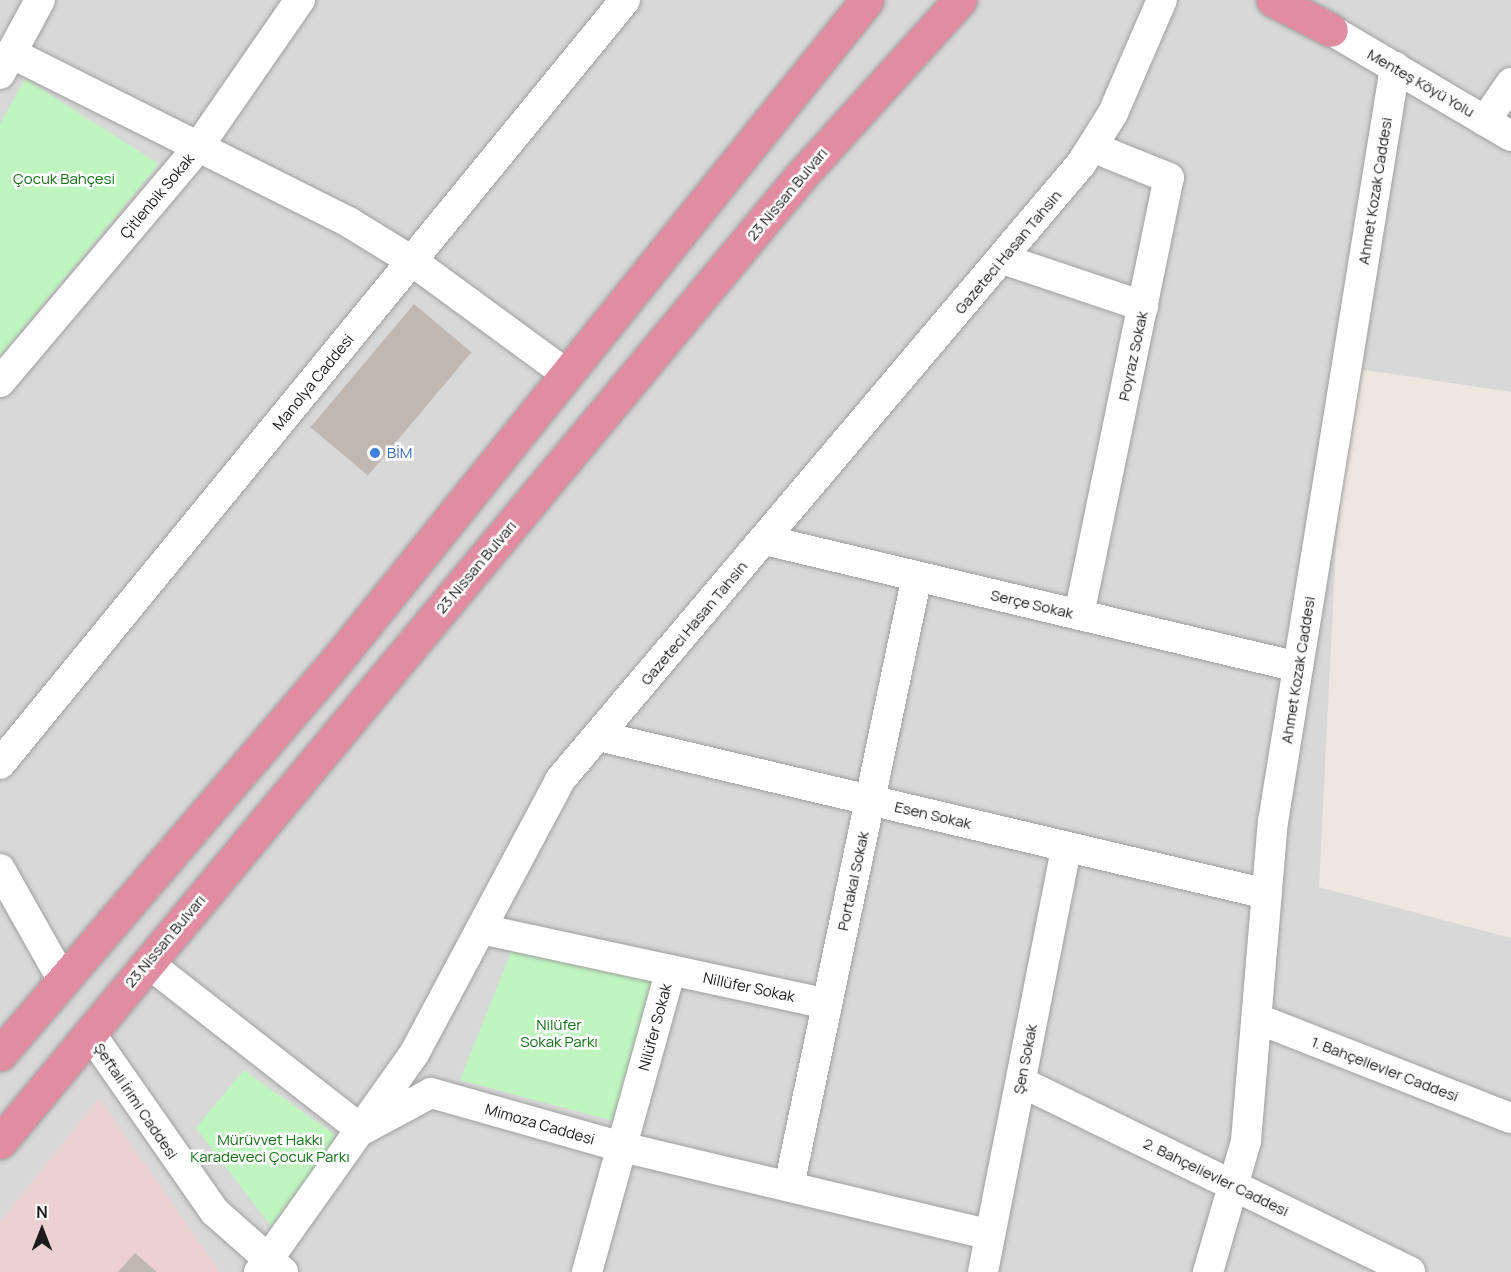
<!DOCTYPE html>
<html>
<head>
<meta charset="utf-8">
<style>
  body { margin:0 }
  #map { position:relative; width:1511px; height:1272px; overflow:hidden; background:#ece8e1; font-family:Manrope,sans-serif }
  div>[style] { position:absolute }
  .residential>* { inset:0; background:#d9d8d8 }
  .commercial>* { inset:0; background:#edd1d2 }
  .park>* { inset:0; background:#bff6c0 }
  .building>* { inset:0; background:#c1b7b1; transform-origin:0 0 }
  .roads { filter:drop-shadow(0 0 2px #9f9f9f) drop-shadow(0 0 2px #9f9f9f) }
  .minor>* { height:30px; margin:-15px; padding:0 15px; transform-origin:15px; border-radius:15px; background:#fff }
  .highway>* { height:33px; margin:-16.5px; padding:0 16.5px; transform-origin:16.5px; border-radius:16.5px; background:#e18ca1 }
  .dots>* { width:16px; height:16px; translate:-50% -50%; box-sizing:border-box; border:3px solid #fff; border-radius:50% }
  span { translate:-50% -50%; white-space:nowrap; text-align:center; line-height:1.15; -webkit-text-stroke:5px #fff; paint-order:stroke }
  .street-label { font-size:15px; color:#1b1b1b }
  .park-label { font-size:15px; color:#117213 }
  .shop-label { font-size:15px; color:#366cbe }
  .left { translate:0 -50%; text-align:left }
  .north { position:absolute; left:12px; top:1200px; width:60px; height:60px; -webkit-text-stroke:4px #fff; paint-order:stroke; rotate:0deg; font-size:16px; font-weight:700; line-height:24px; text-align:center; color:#1b1b1b }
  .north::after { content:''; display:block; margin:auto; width:21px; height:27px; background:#1b1b1b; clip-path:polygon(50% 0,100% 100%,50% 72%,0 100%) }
</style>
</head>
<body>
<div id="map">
  <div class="residential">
    <div style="clip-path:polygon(0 0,1511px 0,1511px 392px,1345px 367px,1319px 887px,1511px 938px,1511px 1272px,0 1272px)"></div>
  </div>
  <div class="commercial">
    <div style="clip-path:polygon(99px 1098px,220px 1272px,0 1272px,0 1222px)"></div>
  </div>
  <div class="park">
    <div style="clip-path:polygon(25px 79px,159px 164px,0 356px,0 124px)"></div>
    <div style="clip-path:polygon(512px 950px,652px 980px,614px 1121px,460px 1080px)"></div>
    <div style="clip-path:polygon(244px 1070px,338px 1137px,271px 1226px,196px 1128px)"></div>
  </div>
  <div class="building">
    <div style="left:414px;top:304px;width:75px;height:161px;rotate:40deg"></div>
    <div style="clip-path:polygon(135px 1253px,157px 1272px,118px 1272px)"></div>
  </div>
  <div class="roads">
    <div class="minor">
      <div style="left:1331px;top:30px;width:209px;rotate:30.5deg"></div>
      <div style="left:11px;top:53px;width:379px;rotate:26.6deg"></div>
      <div style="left:350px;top:223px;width:73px;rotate:31.5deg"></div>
      <div style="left:412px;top:261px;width:193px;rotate:36.2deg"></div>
      <div style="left:0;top:74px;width:84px;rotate:-61.6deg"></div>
      <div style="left:1485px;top:121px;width:46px;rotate:-55.6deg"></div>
      <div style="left:1003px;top:259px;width:148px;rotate:18.6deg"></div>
      <div style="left:0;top:382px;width:304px;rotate:-49.8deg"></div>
      <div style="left:196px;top:150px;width:183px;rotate:-55.3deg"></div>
      <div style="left:765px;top:540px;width:548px;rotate:13.4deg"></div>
      <div style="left:1079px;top:615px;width:446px;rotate:-78.4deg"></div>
      <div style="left:1169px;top:178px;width:83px;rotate:-158.1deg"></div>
      <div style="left:599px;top:736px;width:686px;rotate:13.31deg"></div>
      <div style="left:0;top:764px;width:987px;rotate:-50.71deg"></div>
      <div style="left:0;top:869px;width:126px;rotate:60.6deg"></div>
      <div style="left:481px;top:929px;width:354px;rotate:12.2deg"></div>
      <div style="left:148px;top:963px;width:271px;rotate:38deg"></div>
      <div style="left:362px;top:1130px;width:78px;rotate:-28.2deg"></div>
      <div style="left:431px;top:1093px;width:198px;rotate:15.8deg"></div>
      <div style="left:622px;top:1147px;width:378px;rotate:13.4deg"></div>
      <div style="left:1258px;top:1019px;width:272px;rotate:21.4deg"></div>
      <div style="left:90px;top:1033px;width:218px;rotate:55.1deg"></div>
      <div style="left:215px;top:1212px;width:91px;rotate:41.4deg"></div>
      <div style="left:1021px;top:1082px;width:433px;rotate:26deg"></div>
      <div style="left:789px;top:1186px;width:623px;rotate:-78.15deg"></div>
      <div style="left:259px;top:1272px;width:267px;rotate:-54.6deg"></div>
      <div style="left:414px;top:1054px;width:310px;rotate:-61.9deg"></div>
      <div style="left:560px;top:780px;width:807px;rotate:-49.78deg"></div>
      <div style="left:1081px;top:164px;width:60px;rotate:-57.9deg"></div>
      <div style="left:1113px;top:113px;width:123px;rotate:-66.6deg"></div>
      <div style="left:587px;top:1272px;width:313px;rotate:-74.5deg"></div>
      <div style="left:983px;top:1272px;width:433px;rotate:-78.9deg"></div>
      <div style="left:1208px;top:1272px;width:136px;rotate:-73.8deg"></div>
      <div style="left:1246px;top:1141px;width:320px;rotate:-85.2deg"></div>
      <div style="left:1273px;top:822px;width:765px;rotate:-80.82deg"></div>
    </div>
    <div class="highway">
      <div style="left:1273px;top:0;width:65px;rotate:27.3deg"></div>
      <div style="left:0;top:1054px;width:518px;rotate:-49.46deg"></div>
      <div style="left:337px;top:660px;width:846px;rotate:-51.23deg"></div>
      <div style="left:0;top:1142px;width:1253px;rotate:-50.34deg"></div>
      <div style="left:800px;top:177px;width:239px;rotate:-47.9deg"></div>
    </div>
  </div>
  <div class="dots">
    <div style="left:375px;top:453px;background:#3f7fe0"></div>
  </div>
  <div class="street-label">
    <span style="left:1421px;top:83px;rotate:30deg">Menteş Köyü Yolu</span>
    <span style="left:1375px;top:191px;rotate:-81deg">Ahmet Kozak Caddesi</span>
    <span style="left:787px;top:194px;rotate:-50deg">23 Nissan Bulvarı</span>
    <span style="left:157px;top:196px;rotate:-50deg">Çitlenbik Sokak</span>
    <span style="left:1008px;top:252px;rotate:-50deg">Gazeteci Hasan Tahsin</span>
    <span style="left:1133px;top:356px;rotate:-78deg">Poyraz Sokak</span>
    <span style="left:313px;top:382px;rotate:-51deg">Manolya Caddesi</span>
    <span style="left:476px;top:567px;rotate:-50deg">23 Nissan Bulvarı</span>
    <span style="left:1032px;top:604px;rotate:13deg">Serçe Sokak</span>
    <span style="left:694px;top:623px;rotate:-50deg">Gazeteci Hasan Tahsin</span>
    <span style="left:1298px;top:670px;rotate:-81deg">Ahmet Kozak Caddesi</span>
    <span style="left:933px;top:815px;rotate:13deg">Esen Sokak</span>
    <span style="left:853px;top:881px;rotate:-78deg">Portakal Sokak</span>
    <span style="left:165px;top:941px;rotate:-50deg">23 Nissan Bulvarı</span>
    <span style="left:749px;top:987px;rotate:12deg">Nillüfer Sokak</span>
    <span style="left:655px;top:1027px;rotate:-75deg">Nilüfer Sokak</span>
    <span style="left:1025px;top:1059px;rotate:-79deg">Şen Sokak</span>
    <span style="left:1385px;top:1069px;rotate:21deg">1. Bahçelievler Caddesi</span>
    <span style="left:136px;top:1101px;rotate:56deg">Şeftali İrimi Caddesi</span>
    <span style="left:540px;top:1124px;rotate:16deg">Mimoza Caddesi</span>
    <span style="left:1216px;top:1177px;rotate:26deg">2. Bahçelievler Caddesi</span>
  </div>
  <div class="park-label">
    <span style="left:64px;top:179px">Çocuk Bahçesi</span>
    <span style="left:559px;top:1033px">Nilüfer<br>Sokak Parkı</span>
    <span style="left:270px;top:1148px">Mürüvvet Hakkı<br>Karadeveci Çocuk Parkı</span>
  </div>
  <div class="shop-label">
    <span class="left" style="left:387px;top:453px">BİM</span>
  </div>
  <div class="north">N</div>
</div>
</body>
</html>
